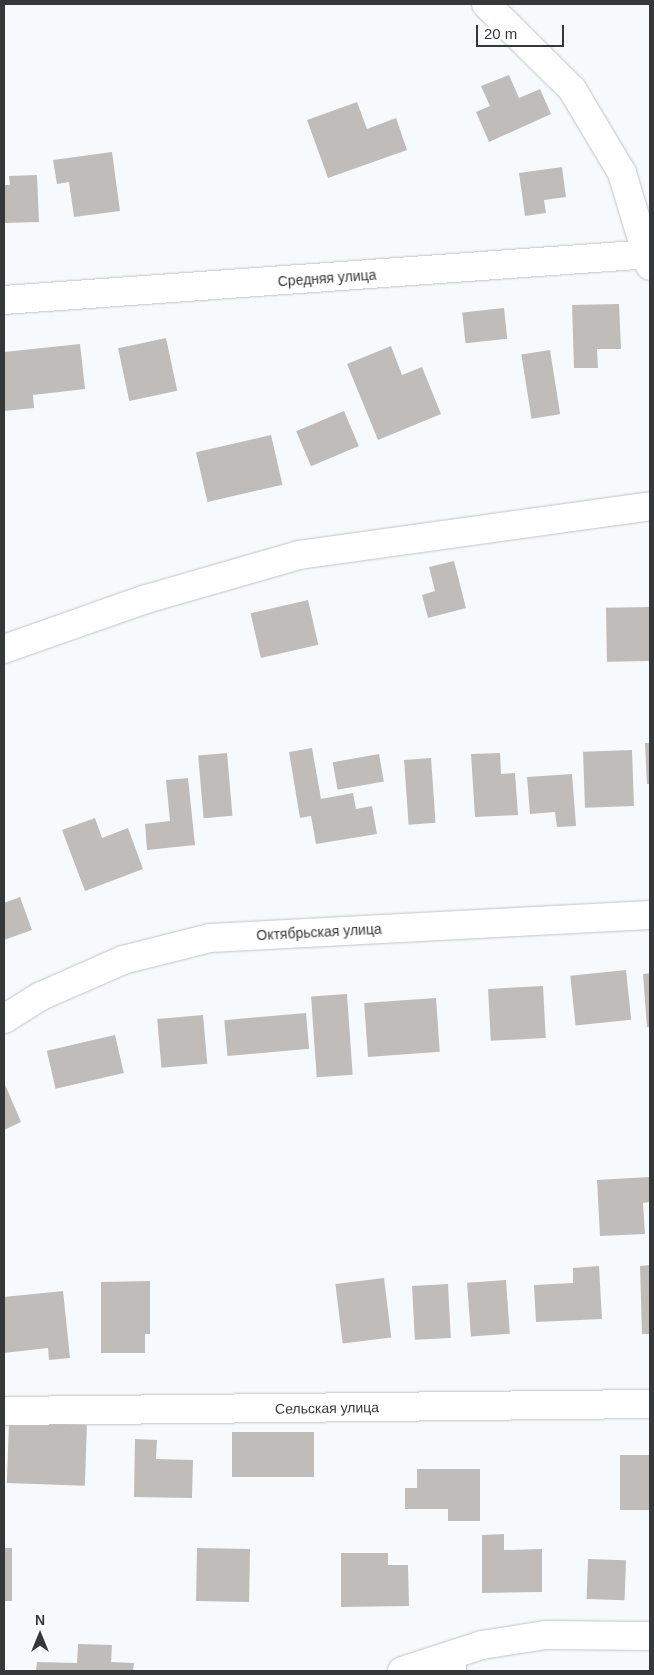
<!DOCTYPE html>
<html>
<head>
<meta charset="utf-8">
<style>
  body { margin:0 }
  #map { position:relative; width:654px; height:1675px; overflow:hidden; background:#f7fafd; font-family:Helvetica,sans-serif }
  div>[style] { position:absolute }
  .building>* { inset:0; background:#c0bcb9; transform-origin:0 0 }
  .roads { filter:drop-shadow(0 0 1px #c0c3c6) drop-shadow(0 0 1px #c0c3c6) }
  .service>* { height:16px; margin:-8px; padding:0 8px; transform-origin:8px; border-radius:8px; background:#fff }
  .minor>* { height:28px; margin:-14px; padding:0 14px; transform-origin:14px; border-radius:14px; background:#fff }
  .tertiary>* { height:28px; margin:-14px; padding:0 14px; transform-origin:14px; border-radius:14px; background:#fff }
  span { translate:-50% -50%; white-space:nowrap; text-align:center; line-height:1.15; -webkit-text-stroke:4px #fff; paint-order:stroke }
  .street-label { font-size:14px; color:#363739 }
  .frame { position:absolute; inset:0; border:5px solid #363739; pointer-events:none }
  .north { position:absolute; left:15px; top:1610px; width:50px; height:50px; -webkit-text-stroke:4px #fff; paint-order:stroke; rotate:0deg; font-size:14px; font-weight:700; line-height:20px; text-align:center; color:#363739 }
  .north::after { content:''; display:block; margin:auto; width:18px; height:22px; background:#363739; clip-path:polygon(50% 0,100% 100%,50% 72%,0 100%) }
  .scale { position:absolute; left:476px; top:25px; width:88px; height:22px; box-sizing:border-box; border:2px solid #363739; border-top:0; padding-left:6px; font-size:15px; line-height:18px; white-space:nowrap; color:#363739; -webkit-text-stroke:4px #fff; paint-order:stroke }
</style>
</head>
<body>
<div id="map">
  <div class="building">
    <div style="clip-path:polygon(509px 75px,519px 98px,540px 89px,551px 114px,489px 142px,476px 112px,490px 106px,481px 86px)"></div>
    <div style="clip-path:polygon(357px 102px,367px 129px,396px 118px,407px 150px,328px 178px,307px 120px)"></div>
    <div style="clip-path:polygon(112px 152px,120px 211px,74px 217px,69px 182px,57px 184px,53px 160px)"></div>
    <div style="clip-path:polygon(562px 167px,566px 197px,544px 200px,546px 213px,525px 216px,519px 173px)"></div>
    <div style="clip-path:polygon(37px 175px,39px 222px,4px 223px,4px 185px,10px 185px,9px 176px)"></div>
    <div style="clip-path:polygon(619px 304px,621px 349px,597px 349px,598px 368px,574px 368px,572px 305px)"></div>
    <div style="left:504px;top:308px;width:31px;height:42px;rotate:84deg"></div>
    <div style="left:166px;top:338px;width:54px;height:49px;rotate:78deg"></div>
    <div style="clip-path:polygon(80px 344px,85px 389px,33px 395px,34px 408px,4px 411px,4px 352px)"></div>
    <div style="clip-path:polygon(391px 346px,402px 375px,422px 367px,441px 414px,378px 440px,347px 364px)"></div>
    <div style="left:550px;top:350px;width:65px;height:29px;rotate:81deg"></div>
    <div style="left:344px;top:411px;width:38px;height:52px;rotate:67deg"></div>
    <div style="left:271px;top:435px;width:51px;height:77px;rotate:77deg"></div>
    <div style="clip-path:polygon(454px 561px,466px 608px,428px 618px,422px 595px,435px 591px,429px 567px)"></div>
    <div style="left:308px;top:600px;width:46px;height:59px;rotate:77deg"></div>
    <div style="left:649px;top:607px;width:54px;height:43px;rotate:89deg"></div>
    <div style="clip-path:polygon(645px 743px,650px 743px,650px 784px,647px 784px)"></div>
    <div style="clip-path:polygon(312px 748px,321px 799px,353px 793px,356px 809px,372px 806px,377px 834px,316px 844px,311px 816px,300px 818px,289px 752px)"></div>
    <div style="left:632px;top:750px;width:56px;height:49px;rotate:88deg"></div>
    <div style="left:227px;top:753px;width:63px;height:29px;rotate:85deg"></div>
    <div style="clip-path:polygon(500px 753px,501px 774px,515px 773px,518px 815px,475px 817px,471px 754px)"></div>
    <div style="left:379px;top:754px;width:28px;height:47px;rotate:80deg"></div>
    <div style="left:431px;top:758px;width:65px;height:27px;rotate:86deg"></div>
    <div style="clip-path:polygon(572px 774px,576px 826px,557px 827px,555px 812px,530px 814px,527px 777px)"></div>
    <div style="clip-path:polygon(188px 778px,195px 845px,147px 850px,145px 824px,170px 821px,166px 780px)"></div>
    <div style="clip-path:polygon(95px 818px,102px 838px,128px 828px,143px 869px,85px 891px,62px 830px)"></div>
    <div style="clip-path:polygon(20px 897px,32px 930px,4px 940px,4px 903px)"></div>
    <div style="left:626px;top:970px;width:50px;height:56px;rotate:84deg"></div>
    <div style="clip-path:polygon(650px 973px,650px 1027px,647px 1027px,643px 974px)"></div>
    <div style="left:543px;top:986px;width:52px;height:55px;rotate:87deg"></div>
    <div style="left:347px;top:994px;width:81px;height:36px;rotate:86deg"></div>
    <div style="left:436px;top:998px;width:54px;height:72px;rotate:86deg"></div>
    <div style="left:306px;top:1013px;width:36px;height:82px;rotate:85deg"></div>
    <div style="left:203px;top:1015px;width:49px;height:46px;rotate:85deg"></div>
    <div style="left:115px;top:1035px;width:39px;height:70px;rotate:77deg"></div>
    <div style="clip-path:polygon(4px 1082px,21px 1122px,4px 1130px)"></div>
    <div style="clip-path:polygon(649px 1177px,650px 1202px,643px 1203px,645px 1234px,600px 1236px,597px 1180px)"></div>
    <div style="clip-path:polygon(650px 1265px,650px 1334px,642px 1334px,640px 1266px)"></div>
    <div style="clip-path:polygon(599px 1266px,602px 1319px,536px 1322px,534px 1285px,573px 1283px,573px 1268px)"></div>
    <div style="left:384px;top:1278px;width:60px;height:49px;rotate:83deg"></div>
    <div style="left:506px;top:1280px;width:54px;height:39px;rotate:86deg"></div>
    <div style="clip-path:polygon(150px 1281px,150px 1334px,145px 1334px,145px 1353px,101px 1353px,101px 1282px)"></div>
    <div style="left:448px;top:1284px;width:54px;height:36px;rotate:87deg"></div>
    <div style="clip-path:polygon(63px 1291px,70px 1358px,49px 1360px,48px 1348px,4px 1353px,4px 1297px)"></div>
    <div style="left:9px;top:1422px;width:78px;height:61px;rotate:2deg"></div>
    <div style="left:232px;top:1432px;width:82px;height:45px"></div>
    <div style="clip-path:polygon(135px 1439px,157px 1440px,156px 1459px,193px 1460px,192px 1498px,134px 1497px)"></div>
    <div style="left:620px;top:1455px;width:30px;height:55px"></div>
    <div style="clip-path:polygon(417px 1469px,480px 1469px,480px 1521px,448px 1521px,448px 1509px,405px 1509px,405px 1488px,417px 1488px)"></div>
    <div style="clip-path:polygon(504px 1534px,504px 1550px,542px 1549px,542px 1592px,482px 1593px,482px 1535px)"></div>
    <div style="left:4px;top:1548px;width:8px;height:53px"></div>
    <div style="left:197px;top:1548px;width:53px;height:53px;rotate:1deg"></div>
    <div style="clip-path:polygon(341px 1553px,388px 1553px,388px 1565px,408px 1565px,409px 1606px,341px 1607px)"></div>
    <div style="left:588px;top:1559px;width:38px;height:40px;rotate:2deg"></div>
    <div style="clip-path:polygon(78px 1644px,112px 1645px,111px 1662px,134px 1663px,133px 1671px,36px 1671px,37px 1662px,77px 1663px)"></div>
  </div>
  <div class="roads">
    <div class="service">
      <div style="left:458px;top:1671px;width:18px;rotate:-90deg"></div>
    </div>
    <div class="minor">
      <div style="left:486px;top:4px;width:121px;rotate:44.7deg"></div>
      <div style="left:572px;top:89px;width:98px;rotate:59.2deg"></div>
      <div style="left:622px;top:173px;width:97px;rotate:73.2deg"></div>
      <div style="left:4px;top:300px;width:648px;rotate:-4.07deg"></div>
      <div style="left:4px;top:649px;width:147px;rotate:-19.4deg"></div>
      <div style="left:143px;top:600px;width:162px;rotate:-16.1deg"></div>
      <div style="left:299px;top:555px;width:354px;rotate:-7.9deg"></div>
      <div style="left:4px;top:1019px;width:44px;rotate:-31.9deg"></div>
      <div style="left:41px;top:996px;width:90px;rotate:-23.7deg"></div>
      <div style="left:123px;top:960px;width:90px;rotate:-14.2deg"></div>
      <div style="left:210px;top:938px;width:441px;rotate:-3deg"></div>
      <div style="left:4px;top:1411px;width:646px;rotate:-0.62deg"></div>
    </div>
    <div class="tertiary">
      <div style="left:402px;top:1671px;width:84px;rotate:-18deg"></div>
      <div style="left:482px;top:1645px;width:65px;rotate:-8.9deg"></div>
      <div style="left:546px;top:1635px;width:104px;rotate:0.6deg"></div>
    </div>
  </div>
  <div class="street-label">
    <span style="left:327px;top:278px;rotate:-4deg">Средняя улица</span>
    <span style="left:319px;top:932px;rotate:-3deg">Октябрьская улица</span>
    <span style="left:327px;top:1408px;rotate:-1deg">Сельская улица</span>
  </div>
  <div class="frame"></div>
  <div class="north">N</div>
  <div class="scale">20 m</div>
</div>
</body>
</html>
